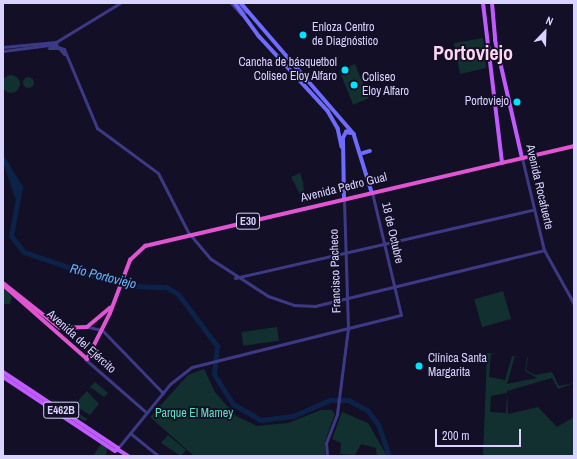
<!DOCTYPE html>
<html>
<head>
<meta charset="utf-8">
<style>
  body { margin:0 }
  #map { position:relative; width:577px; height:459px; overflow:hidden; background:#130f26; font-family:"Archivo Narrow",sans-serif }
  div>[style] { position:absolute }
  .green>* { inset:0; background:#12302f; transform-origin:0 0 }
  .round { border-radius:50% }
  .water>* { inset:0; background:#0c2248 }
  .river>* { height:5px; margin:-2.5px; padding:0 2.5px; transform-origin:2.5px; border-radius:2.5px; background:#0c2248 }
  .tertiary>* { height:3px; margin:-1.5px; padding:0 1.5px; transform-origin:1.5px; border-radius:1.5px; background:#3d3a85 }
  .secondary>* { height:3.5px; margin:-1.75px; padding:0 1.75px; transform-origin:1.75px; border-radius:1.75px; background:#6f6bff }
  .primary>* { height:4px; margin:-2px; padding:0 2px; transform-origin:2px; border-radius:2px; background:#c25bff }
  .trunk>* { height:4px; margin:-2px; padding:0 2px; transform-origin:2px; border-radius:2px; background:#e055d1 }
  .dots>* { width:11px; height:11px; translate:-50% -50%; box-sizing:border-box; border:2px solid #130f26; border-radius:50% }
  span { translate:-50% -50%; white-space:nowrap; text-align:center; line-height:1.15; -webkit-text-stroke:3.5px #130f26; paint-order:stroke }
  .shield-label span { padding:1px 3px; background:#130f26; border:1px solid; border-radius:3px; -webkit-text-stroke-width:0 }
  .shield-label { font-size:11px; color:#d9d4ff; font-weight:700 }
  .poi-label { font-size:12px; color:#d9d4ff }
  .left { translate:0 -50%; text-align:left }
  .right { translate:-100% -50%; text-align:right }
  .street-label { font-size:12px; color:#d9d4ff }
  .park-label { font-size:12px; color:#5fe0c0 }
  .water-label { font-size:13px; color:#62b6ff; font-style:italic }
  .town-label { font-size:20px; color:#ffd6f0; font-weight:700 }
  .frame { position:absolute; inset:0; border:4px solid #d9d4ff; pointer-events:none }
  .north { position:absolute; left:525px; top:12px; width:40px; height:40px; -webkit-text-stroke:3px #130f26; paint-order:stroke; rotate:23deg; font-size:11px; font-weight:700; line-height:16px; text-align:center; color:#d9d4ff }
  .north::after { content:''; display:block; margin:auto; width:14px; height:18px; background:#d9d4ff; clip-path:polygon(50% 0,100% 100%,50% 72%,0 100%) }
  .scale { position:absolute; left:435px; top:429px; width:86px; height:18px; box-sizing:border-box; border:2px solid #d9d4ff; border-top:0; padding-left:5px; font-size:12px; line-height:14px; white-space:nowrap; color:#d9d4ff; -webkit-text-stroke:3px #130f26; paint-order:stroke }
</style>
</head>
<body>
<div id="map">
  <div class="green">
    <div style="clip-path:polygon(483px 38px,486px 68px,460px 74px,454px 43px)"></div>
    <div style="left:355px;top:64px;width:37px;height:17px;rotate:68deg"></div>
    <div class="round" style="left:2px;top:75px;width:18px;height:18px"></div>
    <div class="round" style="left:22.5px;top:76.5px;width:11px;height:11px"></div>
    <div style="clip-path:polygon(300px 173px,303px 182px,305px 204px,291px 177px)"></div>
    <div style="clip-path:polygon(3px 288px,12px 297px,10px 304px,4px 304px)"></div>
    <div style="left:503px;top:291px;width:29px;height:30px;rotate:74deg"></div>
    <div style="left:277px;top:327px;width:14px;height:36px;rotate:82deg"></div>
    <div style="clip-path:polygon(evenodd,487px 353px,491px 353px,489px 377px,505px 380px,512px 356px,528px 358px,526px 370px,535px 375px,552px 372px,559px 386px,574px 383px,558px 389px,552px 378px,507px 391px,508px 414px,538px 407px,557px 427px,574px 417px,574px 456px,483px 456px,487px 353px,515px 356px,527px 358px,525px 371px,537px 378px,507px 384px,515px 356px,487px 353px,507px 393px,506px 413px,490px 412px,491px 396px,507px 393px)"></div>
    <div style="clip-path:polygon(204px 369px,215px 392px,236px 416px,257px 426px,288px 423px,321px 410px,332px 410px,335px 414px,325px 441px,325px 456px,194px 456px,150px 417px,188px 375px)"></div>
    <div style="clip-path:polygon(26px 382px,52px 399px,88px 419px,84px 421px)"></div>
    <div style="clip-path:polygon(95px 382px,108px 393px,104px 397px,90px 387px)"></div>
    <div style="clip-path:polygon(87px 391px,99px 404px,90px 415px,74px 405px)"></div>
    <div style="clip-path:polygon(342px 412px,368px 423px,387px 456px,377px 456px,376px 448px,361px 444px,355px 455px,340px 454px,341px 443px,332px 439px)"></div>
    <div style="clip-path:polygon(168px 435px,186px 450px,181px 456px,161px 443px)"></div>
    <div style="clip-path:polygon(101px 444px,107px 448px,106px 456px,93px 456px)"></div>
  </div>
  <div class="water">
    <div style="clip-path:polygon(3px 162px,9px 166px,20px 190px,19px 199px,15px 198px)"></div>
  </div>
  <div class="river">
    <div style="left:3px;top:159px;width:33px;rotate:59deg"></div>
    <div style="left:20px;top:187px;width:50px;rotate:100.4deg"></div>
    <div style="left:11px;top:236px;width:21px;rotate:51deg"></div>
    <div style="left:24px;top:252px;width:77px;rotate:18.9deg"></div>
    <div style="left:97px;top:277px;width:37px;rotate:14deg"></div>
    <div style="left:133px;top:286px;width:33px;rotate:2deg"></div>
    <div style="left:166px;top:287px;width:14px;rotate:30deg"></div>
    <div style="left:178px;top:294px;width:65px;rotate:53.1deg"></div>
    <div style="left:217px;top:346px;width:28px;rotate:96deg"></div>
    <div style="left:214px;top:374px;width:36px;rotate:58deg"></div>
    <div style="left:233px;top:404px;width:32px;rotate:30deg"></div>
    <div style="left:261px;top:420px;width:32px;rotate:-7deg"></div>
    <div style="left:293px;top:416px;width:40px;rotate:-23.4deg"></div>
    <div style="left:330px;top:400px;width:18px"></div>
    <div style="left:348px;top:400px;width:21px;rotate:28deg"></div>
    <div style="left:367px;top:410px;width:18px;rotate:52deg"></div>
    <div style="left:378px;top:424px;width:34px;rotate:71deg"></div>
  </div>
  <div class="tertiary">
    <div style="left:231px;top:3px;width:15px;rotate:48deg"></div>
    <div style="left:237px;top:4px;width:12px;rotate:42deg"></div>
    <div style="left:50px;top:44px;width:15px;rotate:20deg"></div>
    <div style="left:64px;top:49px;width:86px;rotate:67.3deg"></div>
    <div style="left:97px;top:128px;width:76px;rotate:36.4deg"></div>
    <div style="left:158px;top:173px;width:66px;rotate:63deg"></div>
    <div style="left:188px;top:232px;width:35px;rotate:50deg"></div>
    <div style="left:211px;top:259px;width:68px;rotate:33deg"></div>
    <div style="left:268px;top:296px;width:28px;rotate:19deg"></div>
    <div style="left:294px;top:305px;width:21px;rotate:3deg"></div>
    <div style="left:315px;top:306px;width:236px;rotate:-13.7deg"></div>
    <div style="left:3px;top:47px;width:53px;rotate:-5.4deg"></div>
    <div style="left:56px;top:42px;width:75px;rotate:-31.4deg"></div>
    <div style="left:49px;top:48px;width:10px"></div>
    <div style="left:59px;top:48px;width:8px;rotate:50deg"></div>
    <div style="left:3px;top:51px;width:54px;rotate:-7.4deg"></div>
    <div style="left:522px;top:158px;width:95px;rotate:76.6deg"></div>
    <div style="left:544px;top:250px;width:62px;rotate:60.9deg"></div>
    <div style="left:235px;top:278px;width:305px;rotate:-12.9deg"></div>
    <div style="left:88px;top:327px;width:14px;rotate:12deg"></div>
    <div style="left:102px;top:330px;width:88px;rotate:45.9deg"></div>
    <div style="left:85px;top:359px;width:82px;rotate:41.1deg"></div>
    <div style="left:130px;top:433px;width:36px;rotate:39deg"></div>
    <div style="left:118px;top:448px;width:82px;rotate:-50.9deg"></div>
    <div style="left:170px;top:384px;width:28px;rotate:-38deg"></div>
    <div style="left:192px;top:367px;width:215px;rotate:-14deg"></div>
    <div style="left:401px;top:315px;width:126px;rotate:-103.3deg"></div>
    <div style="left:327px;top:456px;width:13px;rotate:-94deg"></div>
    <div style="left:326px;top:443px;width:31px;rotate:-69deg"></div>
    <div style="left:337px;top:414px;width:87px;rotate:-82.7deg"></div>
    <div style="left:348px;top:328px;width:129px;rotate:-91.8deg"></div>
  </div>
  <div class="secondary">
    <div style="left:235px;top:3px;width:41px;rotate:54deg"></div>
    <div style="left:259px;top:36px;width:102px;rotate:47.4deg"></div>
    <div style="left:328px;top:111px;width:20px;rotate:60deg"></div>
    <div style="left:338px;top:128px;width:19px;rotate:78deg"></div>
    <div style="left:241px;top:3px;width:173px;rotate:49.2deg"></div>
    <div style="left:354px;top:134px;width:61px;rotate:72.8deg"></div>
    <div style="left:363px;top:153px;width:7px;rotate:-16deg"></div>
    <div style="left:344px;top:198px;width:60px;rotate:-91deg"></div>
    <div style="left:343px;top:138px;width:7px;rotate:-63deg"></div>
    <div style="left:346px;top:132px;width:5px;rotate:11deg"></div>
  </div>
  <div class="primary">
    <div style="left:483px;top:3px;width:161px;rotate:83.2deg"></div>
    <div style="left:492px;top:3px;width:37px;rotate:85deg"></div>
    <div style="left:495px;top:40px;width:121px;rotate:77.1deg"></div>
    <div style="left:3px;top:372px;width:138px;rotate:33.5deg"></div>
    <div style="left:118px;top:448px;width:4px;rotate:135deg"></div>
    <div style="left:115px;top:451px;width:134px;rotate:-146.5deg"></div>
    <div style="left:117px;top:449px;width:13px;rotate:32deg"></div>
  </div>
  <div class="trunk">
    <div style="left:3px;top:283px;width:73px;rotate:38.3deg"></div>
    <div style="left:60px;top:328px;width:27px;rotate:-2deg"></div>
    <div style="left:87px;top:327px;width:30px;rotate:-40deg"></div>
    <div style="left:3px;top:285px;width:112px;rotate:41.4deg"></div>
    <div style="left:87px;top:359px;width:51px;rotate:-63.4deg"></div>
    <div style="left:110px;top:313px;width:57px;rotate:-69.3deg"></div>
    <div style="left:130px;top:260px;width:21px;rotate:-43deg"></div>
    <div style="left:145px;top:246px;width:441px;rotate:-13.1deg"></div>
  </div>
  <div class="dots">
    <div style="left:303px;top:35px;background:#00e5ff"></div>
    <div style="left:345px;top:70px;background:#00e5ff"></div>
    <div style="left:354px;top:85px;background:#00e5ff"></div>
    <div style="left:517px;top:102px;background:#00e5ff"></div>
    <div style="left:419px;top:366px;background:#00e5ff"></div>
  </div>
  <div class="shield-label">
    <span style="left:248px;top:221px">E30</span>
    <span style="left:61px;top:410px">E462B</span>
  </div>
  <div class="poi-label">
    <span class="left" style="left:312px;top:35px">Enloza Centro<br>de Diagnóstico</span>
    <span class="right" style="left:337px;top:70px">Cancha de básquetbol<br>Coliseo Eloy Alfaro</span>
    <span class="left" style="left:362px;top:85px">Coliseo<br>Eloy Alfaro</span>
    <span class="right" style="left:509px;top:102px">Portoviejo</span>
    <span class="left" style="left:428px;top:366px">Clínica Santa<br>Margarita</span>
  </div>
  <div class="street-label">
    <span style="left:539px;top:187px;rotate:77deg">Avenida Rocafuerte</span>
    <span style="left:344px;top:188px;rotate:-14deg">Avenida Pedro Gual</span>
    <span style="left:392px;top:233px;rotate:77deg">18 de Octubre</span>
    <span style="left:336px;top:271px;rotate:-92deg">Francisco Pacheco</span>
    <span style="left:81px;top:342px;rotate:42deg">Avenida del Ejército</span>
  </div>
  <div class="park-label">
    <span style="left:194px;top:414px">Parque El Mamey</span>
  </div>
  <div class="water-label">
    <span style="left:103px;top:277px;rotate:14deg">Río Portoviejo</span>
  </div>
  <div class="town-label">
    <span style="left:473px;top:52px">Portoviejo</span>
  </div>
  <div class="frame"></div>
  <div class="north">N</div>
  <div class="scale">200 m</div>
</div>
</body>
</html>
